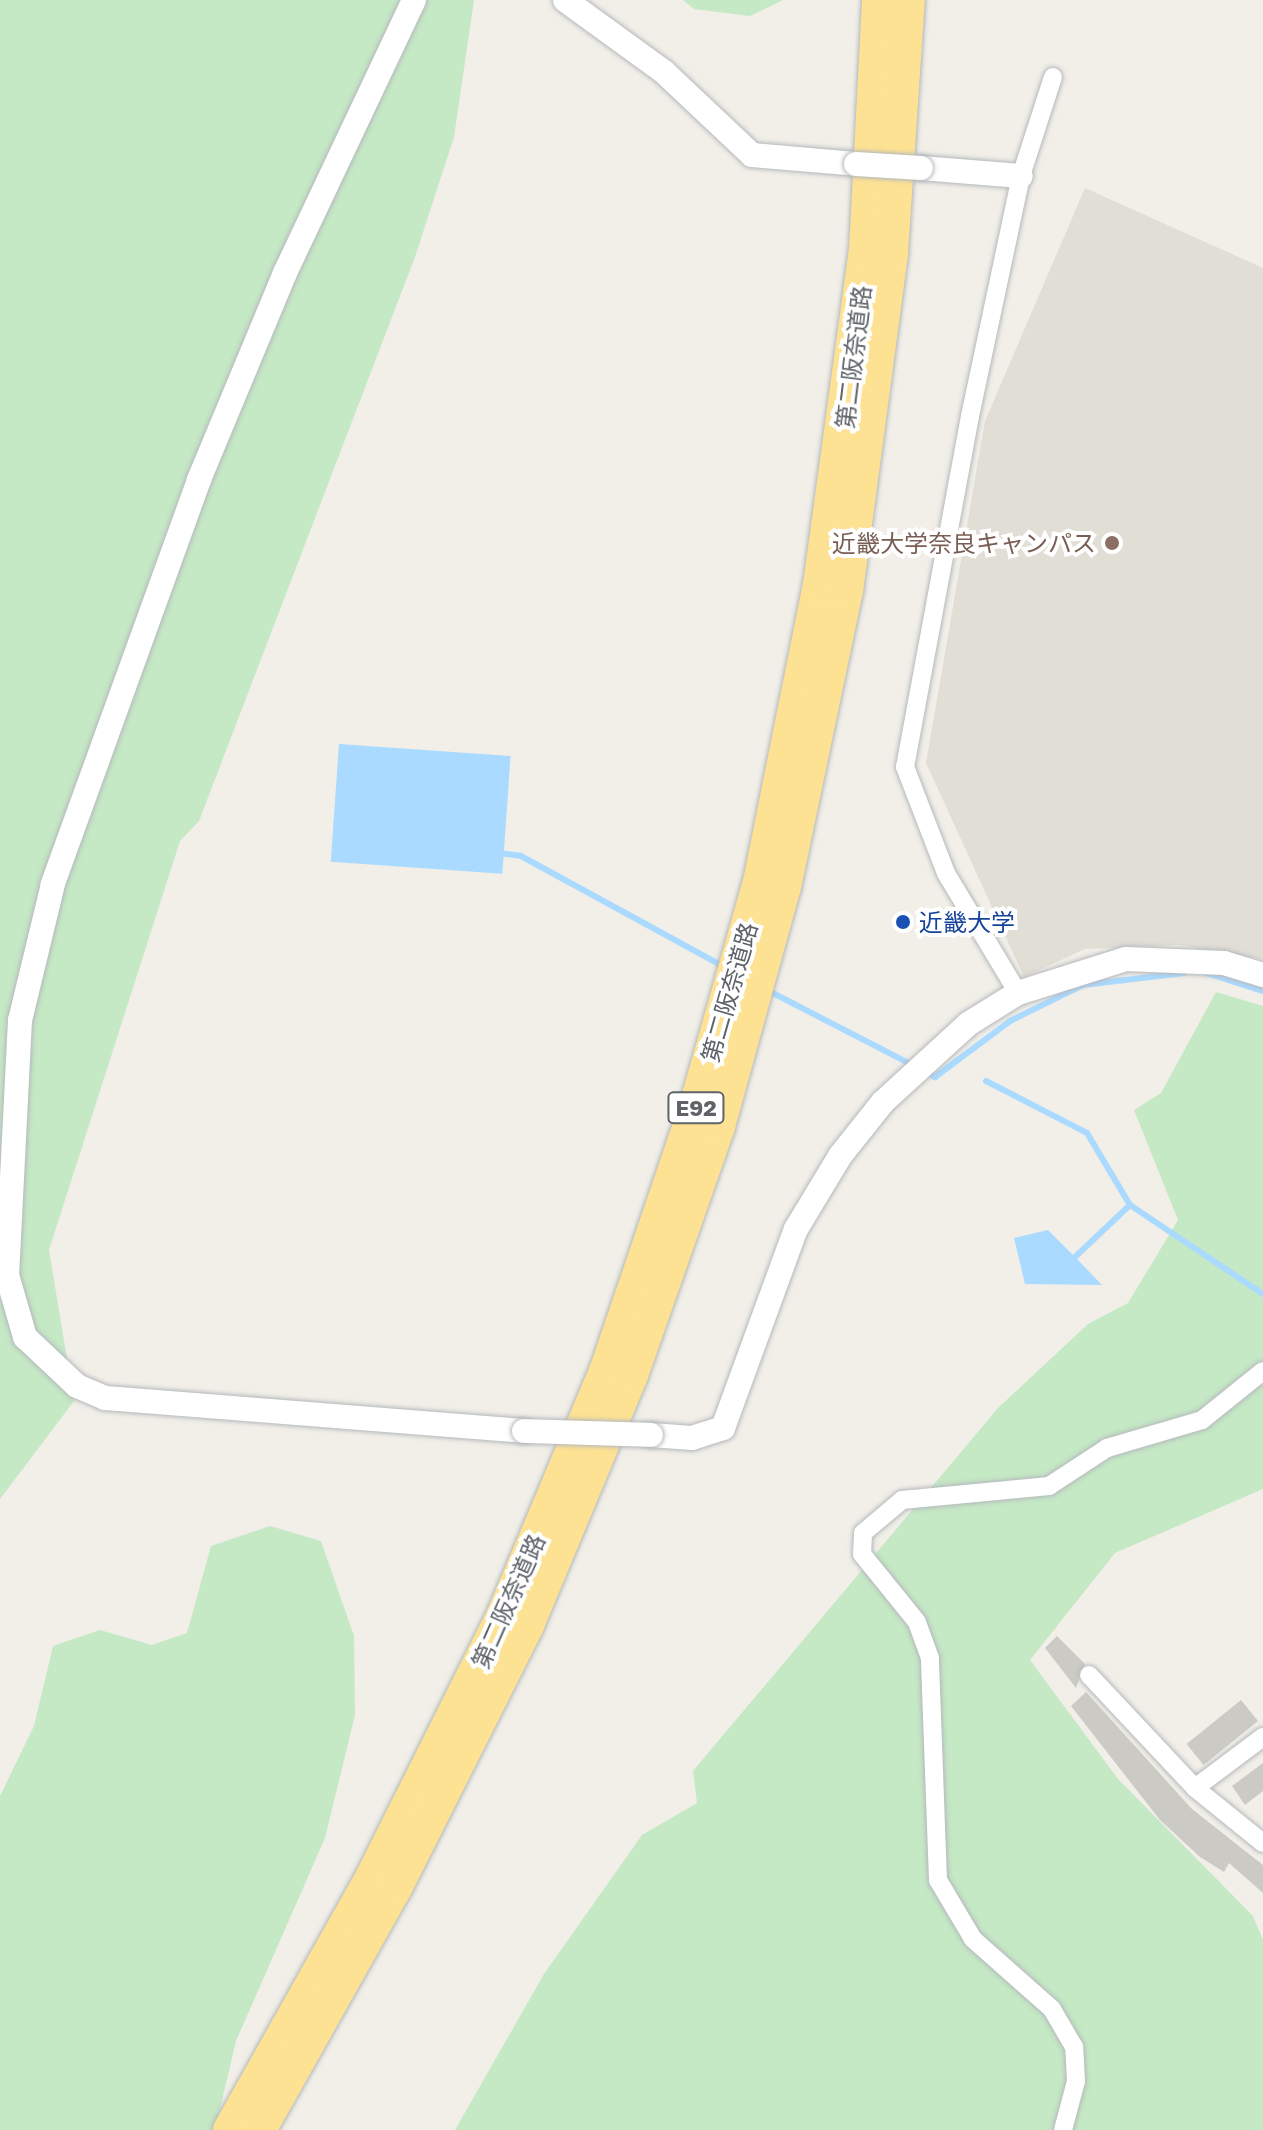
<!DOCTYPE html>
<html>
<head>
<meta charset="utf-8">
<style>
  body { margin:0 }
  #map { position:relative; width:1263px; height:2130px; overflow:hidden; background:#f1efe8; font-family:"Golos Text","Noto Sans JP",sans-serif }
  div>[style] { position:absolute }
  .education>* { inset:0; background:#e1ded6 }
  .green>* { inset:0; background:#c5e8c5 }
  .water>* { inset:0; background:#aadaff; transform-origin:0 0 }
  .stream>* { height:6px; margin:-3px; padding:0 3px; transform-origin:3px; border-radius:3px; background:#aadaff }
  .building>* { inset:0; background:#cccac5; transform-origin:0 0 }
  .roads { filter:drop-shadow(0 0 2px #b5b8bc) drop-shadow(0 0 2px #b5b8bc) }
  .minor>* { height:18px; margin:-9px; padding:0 9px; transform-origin:9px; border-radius:9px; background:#fff }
  .tertiary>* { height:24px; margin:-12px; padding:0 12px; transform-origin:12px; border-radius:12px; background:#fff }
  .motorway>* { height:34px; margin:-17px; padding:0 17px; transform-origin:17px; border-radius:17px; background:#fde293 }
  .bridges { filter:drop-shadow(0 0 2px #b5b8bc) drop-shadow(0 0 2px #b5b8bc) }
  .tertiary-bridge>* { height:24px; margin:-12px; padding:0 12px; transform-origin:12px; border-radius:12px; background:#fff }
  .dots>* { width:22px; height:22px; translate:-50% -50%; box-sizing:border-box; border:4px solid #fff; border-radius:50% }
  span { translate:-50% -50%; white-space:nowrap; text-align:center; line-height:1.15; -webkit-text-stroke:8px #fff; paint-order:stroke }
  .shield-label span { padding:2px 6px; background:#fff; border:2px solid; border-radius:6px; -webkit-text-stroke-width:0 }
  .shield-label { font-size:22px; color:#5f6368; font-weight:700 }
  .street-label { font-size:24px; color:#5f6368 }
  .education-label { font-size:24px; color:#785e54 }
  .right { translate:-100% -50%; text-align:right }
  .transit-label { font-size:24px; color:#164399 }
  .left { translate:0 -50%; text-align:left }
</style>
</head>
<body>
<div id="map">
  <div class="education">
    <div style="clip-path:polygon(1085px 188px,1263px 268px,1263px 959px,1178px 945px,1085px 949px,1024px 977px,926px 763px,985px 421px)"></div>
  </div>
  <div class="green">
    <div style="clip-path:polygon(0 0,474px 0,454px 137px,415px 257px,199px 821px,180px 841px,49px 1250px,74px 1401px,0 1499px)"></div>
    <div style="clip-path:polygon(683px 0,783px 0,750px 16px,694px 9px)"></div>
    <div style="clip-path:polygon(1216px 992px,1263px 1006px,1263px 1489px,1115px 1553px,1030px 1660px,1118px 1779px,1253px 1916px,1263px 1940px,1263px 2130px,455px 2130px,544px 1974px,642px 1835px,697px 1803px,693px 1771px,998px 1408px,1088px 1324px,1128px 1303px,1178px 1220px,1134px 1110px,1161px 1093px)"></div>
    <div style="clip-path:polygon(270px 1526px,321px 1541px,354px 1636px,355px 1715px,325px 1838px,236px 2041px,215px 2130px,0 2130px,0 1796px,34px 1726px,53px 1646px,100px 1630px,152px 1645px,187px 1633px,211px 1546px)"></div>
  </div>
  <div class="water">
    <div style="left:339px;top:744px;width:172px;height:118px;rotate:4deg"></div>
    <div style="clip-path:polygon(1048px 1230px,1075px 1257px,1102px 1285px,1025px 1284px,1014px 1238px)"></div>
  </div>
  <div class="stream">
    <div style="left:498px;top:853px;width:23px;rotate:7deg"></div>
    <div style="left:521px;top:856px;width:234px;rotate:28.6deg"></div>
    <div style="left:1203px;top:972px;width:63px;rotate:17.6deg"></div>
    <div style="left:767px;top:990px;width:165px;rotate:27.3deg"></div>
    <div style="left:924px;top:1071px;width:13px;rotate:29deg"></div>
    <div style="left:935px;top:1077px;width:94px;rotate:-36.7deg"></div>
    <div style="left:1010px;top:1021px;width:81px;rotate:-26.3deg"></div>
    <div style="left:1083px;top:985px;width:102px;rotate:-6.8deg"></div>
    <div style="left:986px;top:1081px;width:114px;rotate:27.2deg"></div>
    <div style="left:1087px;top:1133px;width:84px;rotate:59.2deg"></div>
    <div style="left:1130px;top:1205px;width:160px;rotate:33.8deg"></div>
    <div style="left:1075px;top:1257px;width:76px;rotate:-43.4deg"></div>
  </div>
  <div class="building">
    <div style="clip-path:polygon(1057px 1636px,1085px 1664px,1076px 1688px,1045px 1648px)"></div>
    <div style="clip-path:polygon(1086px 1692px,1192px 1809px,1263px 1865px,1263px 1893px,1229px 1863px,1224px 1872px,1200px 1857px,1160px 1820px,1071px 1706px)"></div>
    <div style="left:1241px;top:1700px;width:27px;height:70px;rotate:51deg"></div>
    <div style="clip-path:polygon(1263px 1763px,1263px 1791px,1245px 1805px,1232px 1786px)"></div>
  </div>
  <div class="roads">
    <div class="minor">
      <div style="left:1018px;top:993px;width:140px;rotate:-121deg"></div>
      <div style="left:946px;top:873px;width:114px;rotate:-111.1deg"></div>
      <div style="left:905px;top:767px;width:357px;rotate:-79.5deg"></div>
      <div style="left:970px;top:416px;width:245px;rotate:-78deg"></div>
      <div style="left:1021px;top:176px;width:104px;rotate:-72.1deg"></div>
      <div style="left:1089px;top:1675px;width:155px;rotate:46.8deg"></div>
      <div style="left:1195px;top:1788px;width:87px;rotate:39deg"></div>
      <div style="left:1195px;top:1788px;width:85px;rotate:-36.9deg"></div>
      <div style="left:1063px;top:2130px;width:51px;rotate:-75.1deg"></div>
      <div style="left:1076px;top:2081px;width:34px;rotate:-93deg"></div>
      <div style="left:1074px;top:2047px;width:44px;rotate:-120.1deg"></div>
      <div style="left:1052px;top:2009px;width:106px;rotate:-138.5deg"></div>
      <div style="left:973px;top:1939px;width:69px;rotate:-120.7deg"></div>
      <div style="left:938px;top:1880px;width:222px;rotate:-92.1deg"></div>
      <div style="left:930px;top:1658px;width:38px;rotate:-110deg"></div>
      <div style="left:917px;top:1622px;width:87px;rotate:-129deg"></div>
      <div style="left:862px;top:1554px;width:21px;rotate:-87deg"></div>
      <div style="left:863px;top:1533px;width:51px;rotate:-40.2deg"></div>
      <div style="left:902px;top:1500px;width:148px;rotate:-5.4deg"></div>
      <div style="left:1049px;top:1486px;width:69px;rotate:-33.2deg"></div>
      <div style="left:1107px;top:1448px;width:99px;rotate:-16.4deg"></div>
      <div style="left:1202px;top:1420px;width:78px;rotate:-38.8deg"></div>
    </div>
    <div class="tertiary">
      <div style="left:414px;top:0;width:302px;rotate:115.3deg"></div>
      <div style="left:285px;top:273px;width:224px;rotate:112.6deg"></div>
      <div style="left:199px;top:480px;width:430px;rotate:109.9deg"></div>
      <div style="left:53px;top:884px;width:140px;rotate:103.6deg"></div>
      <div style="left:20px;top:1020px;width:255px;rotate:92.9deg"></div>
      <div style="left:7px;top:1275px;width:65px;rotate:73.8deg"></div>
      <div style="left:25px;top:1337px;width:71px;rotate:43.3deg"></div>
      <div style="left:77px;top:1386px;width:30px;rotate:23deg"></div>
      <div style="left:105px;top:1398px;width:420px;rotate:4.5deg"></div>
      <div style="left:565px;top:0;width:122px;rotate:36deg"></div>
      <div style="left:664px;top:72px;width:121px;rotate:43.3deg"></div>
      <div style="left:752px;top:155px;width:104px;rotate:4.9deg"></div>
      <div style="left:921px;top:168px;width:100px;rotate:4.6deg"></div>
      <div style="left:651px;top:1435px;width:41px;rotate:4.2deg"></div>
      <div style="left:692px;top:1438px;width:33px;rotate:-18deg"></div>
      <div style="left:723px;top:1428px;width:212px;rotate:-69.9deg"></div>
      <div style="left:796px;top:1229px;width:85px;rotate:-58.9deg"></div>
      <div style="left:840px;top:1156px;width:69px;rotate:-51.5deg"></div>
      <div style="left:883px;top:1102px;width:115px;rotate:-42.5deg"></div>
      <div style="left:968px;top:1024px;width:59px;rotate:-31.8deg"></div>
      <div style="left:1018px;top:993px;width:113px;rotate:-17.5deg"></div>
      <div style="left:1126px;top:959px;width:98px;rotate:2.3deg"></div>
      <div style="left:1224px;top:963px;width:41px;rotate:17.1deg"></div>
    </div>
    <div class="motorway">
      <div style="left:230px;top:2130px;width:291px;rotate:-60.6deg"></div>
      <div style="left:373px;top:1876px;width:293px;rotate:-63.4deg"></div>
      <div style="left:504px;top:1614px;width:269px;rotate:-67.2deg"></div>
      <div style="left:608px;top:1366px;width:263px;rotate:-71.2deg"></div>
      <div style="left:693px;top:1117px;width:244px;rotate:-74.1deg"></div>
      <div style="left:760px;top:882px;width:303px;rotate:-78.6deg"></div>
      <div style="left:820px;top:585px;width:338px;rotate:-82.2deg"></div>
      <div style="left:866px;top:250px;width:250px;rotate:-87deg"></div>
      <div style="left:259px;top:2130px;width:278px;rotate:-60.7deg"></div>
      <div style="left:395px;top:1888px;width:294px;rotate:-63.3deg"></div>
      <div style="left:527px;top:1625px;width:271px;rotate:-67.4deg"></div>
      <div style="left:631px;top:1375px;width:264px;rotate:-70.7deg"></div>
      <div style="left:718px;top:1126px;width:248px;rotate:-74.6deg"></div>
      <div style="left:784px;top:887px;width:302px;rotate:-78.2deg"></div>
      <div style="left:846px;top:591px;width:341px;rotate:-82.4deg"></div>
      <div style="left:891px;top:253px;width:254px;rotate:-86.2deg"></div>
    </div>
  </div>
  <div class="bridges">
    <div class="tertiary-bridge">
      <div style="left:856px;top:164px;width:65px;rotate:3.5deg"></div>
      <div style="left:524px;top:1431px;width:127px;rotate:1.8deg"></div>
    </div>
  </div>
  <div class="dots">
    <div style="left:1112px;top:543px;background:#8d6e63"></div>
    <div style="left:903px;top:922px;background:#1a4fb4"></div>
  </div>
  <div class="shield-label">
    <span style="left:696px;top:1108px">E92</span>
  </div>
  <div class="street-label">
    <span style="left:853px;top:357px;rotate:-83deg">第二阪奈道路</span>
    <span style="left:729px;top:992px;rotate:-74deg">第二阪奈道路</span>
    <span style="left:508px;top:1601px;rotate:-66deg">第二阪奈道路</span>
  </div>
  <div class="education-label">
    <span class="right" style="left:1096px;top:543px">近畿大学奈良キャンパス</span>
  </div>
  <div class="transit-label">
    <span class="left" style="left:919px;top:922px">近畿大学</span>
  </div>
</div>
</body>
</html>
